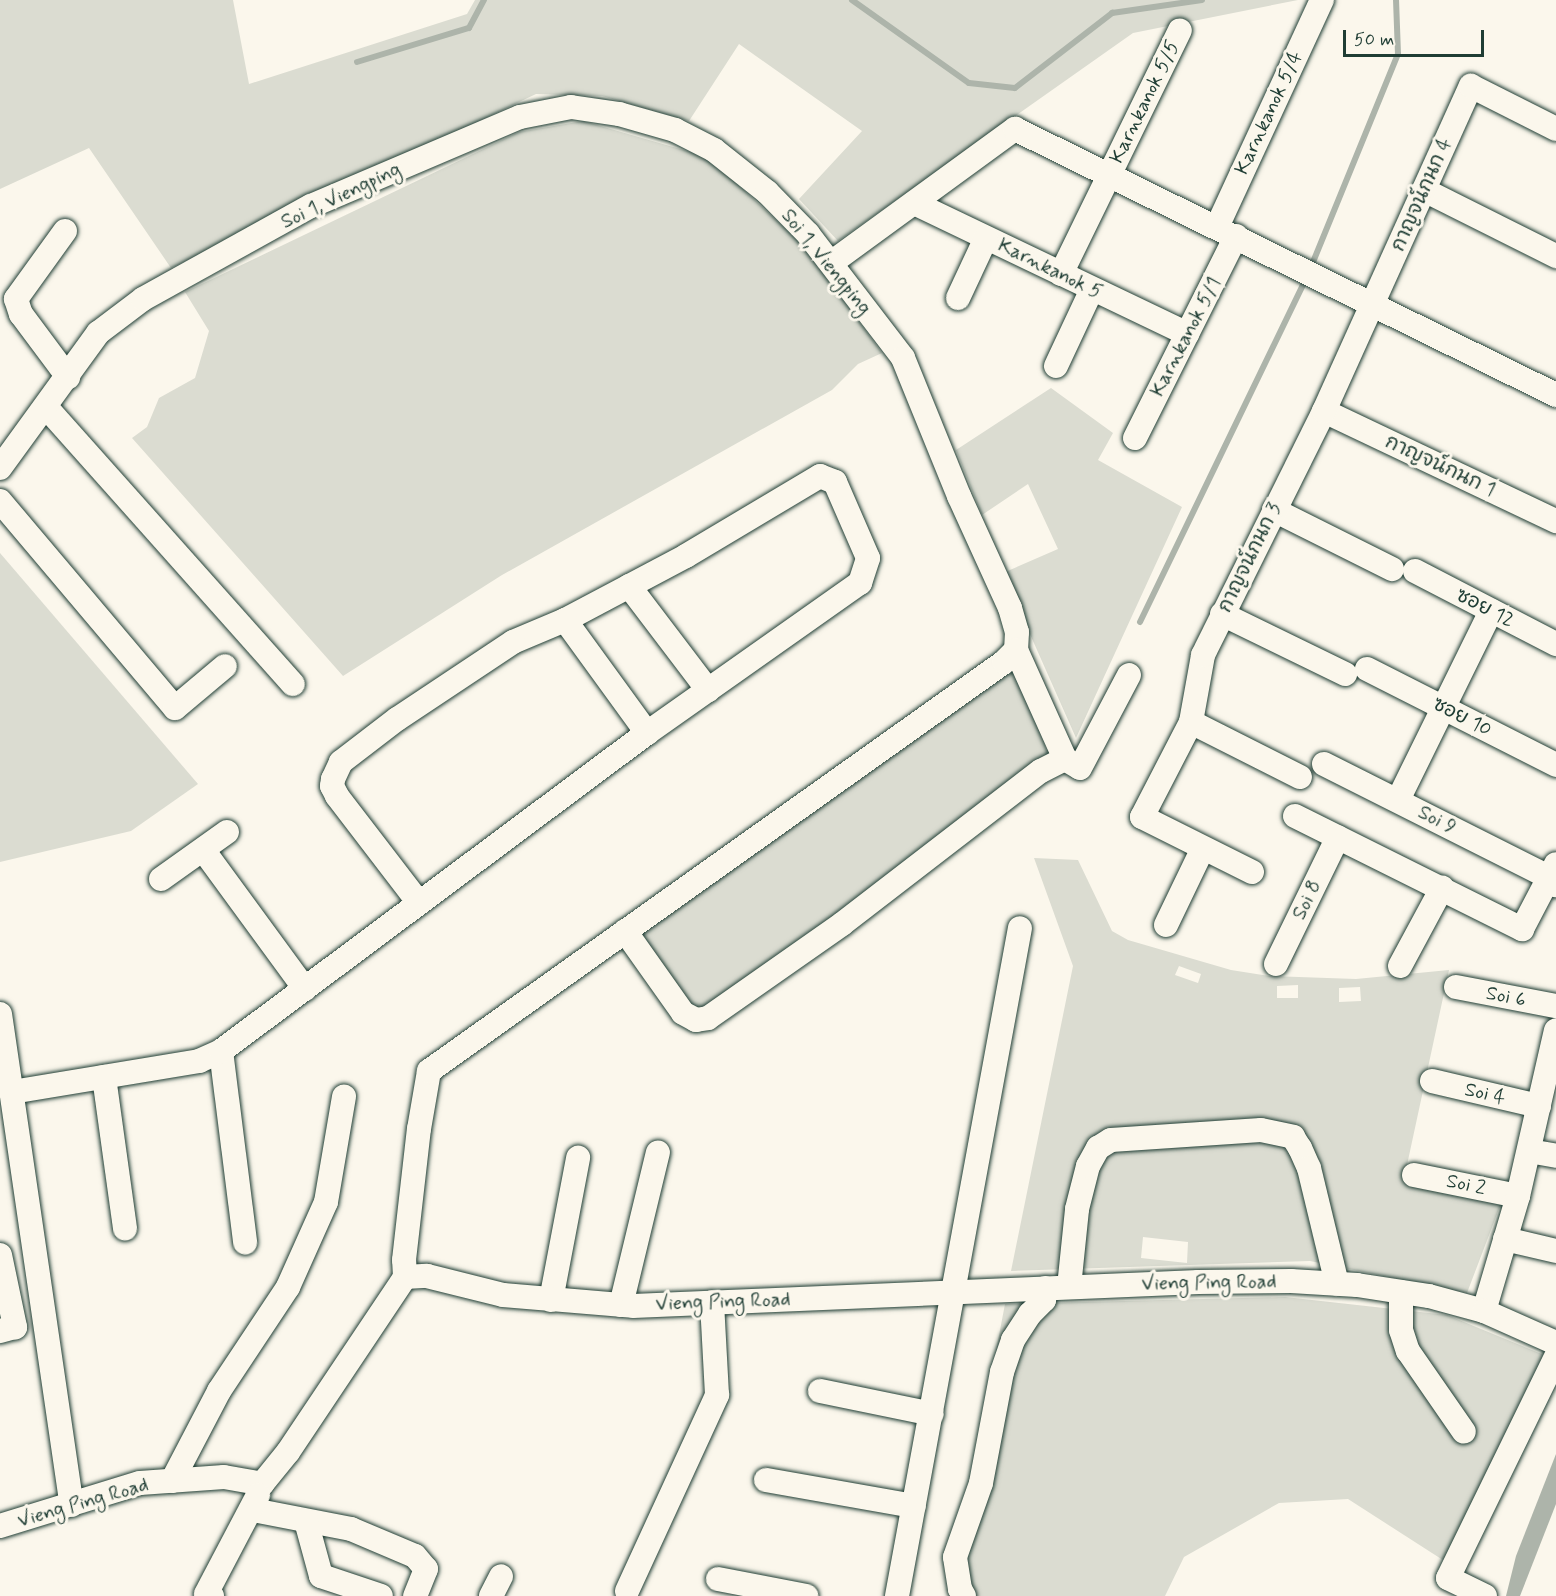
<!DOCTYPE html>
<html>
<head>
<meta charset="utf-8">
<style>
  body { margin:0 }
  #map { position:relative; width:1556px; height:1596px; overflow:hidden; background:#fbf7ec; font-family:Mynerve,"Playpen Sans Thai",sans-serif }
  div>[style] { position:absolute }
  .green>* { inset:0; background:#dbdcd1 }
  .water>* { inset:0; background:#adb4aa }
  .stream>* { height:6px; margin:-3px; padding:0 3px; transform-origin:3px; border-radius:3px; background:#adb4aa }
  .roads { filter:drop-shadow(0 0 2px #1f3d34) drop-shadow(0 0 2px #1f3d34) }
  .minor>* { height:24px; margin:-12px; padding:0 12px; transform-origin:12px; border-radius:12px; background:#fbf7ec }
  span { translate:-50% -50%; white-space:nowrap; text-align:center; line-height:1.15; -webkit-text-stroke:6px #fbf7ec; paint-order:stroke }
  .street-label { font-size:20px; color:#1f3d34 }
  .scale { position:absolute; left:1343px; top:30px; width:141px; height:27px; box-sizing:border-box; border:3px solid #1f3d34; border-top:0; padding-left:8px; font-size:18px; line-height:21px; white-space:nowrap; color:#1f3d34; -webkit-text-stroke:4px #fbf7ec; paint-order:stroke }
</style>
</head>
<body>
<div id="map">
  <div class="green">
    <div style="clip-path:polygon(0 0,233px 0,249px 84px,467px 14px,475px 0,1298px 0,1133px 33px,838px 241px,799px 199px,862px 131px,739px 44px,689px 121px,602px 96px,536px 94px,171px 268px,89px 148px,0 189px)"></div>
    <div style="clip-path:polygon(583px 121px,708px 157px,802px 244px,882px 353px,858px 364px,832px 390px,502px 575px,343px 676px,132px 438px,147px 427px,159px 398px,195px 378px,209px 331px,185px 292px,519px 132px)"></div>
    <div style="clip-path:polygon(1051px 388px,1113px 433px,1098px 460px,1182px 507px,1076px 738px,1003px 573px,1058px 549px,1028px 484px,982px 515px,956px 450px)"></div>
    <div style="clip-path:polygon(0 553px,198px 784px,131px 831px,0 862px)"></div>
    <div style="clip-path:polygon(1013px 665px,1025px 675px,1048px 756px,704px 1013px,687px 1008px,636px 934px)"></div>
    <div style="clip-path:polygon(evenodd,1034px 858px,1078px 860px,1112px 931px,1128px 940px,1231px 970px,1269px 976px,1356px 979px,1449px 970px,1404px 1179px,1502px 1201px,1467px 1293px,1310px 1261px,1011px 1271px,1073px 966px,1034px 858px,1179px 966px,1201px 974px,1198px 983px,1175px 975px,1179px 966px,1034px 858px,1298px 985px,1298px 998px,1277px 998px,1277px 986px,1298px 985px,1034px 858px,1360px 987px,1361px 1001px,1339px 1002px,1339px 988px,1360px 987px,1034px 858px,1143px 1237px,1188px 1242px,1187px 1263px,1141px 1258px,1143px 1237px)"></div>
    <div style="clip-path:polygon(1285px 1297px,1447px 1315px,1549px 1357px,1446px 1562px,1348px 1499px,1279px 1503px,1184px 1557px,1165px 1596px,949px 1596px,1005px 1304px)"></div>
  </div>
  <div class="water">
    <div style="clip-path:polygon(1556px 1454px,1556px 1504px,1520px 1596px,1506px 1596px,1516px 1556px)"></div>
  </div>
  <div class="stream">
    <div style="left:852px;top:0;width:143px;rotate:35.4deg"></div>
    <div style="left:969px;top:83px;width:46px;rotate:6.2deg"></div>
    <div style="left:1015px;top:88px;width:123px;rotate:-37.7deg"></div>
    <div style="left:1112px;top:13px;width:91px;rotate:-8.2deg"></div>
    <div style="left:357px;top:62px;width:117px;rotate:-16.9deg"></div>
    <div style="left:469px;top:28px;width:32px;rotate:-62deg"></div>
    <div style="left:1311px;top:267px;width:230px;rotate:-67.8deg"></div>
    <div style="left:1398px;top:54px;width:54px;rotate:-92.1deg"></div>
    <div style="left:1140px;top:622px;width:383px;rotate:-64.2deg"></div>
  </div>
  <div class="roads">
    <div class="minor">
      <div style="left:1424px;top:190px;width:148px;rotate:26.6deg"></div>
      <div style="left:914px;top:203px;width:303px;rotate:25.6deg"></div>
      <div style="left:1217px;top:227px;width:250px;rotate:-65.2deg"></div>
      <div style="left:65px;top:231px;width:84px;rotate:125.8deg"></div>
      <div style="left:16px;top:299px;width:16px;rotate:72deg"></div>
      <div style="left:21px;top:314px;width:79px;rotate:53.3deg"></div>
      <div style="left:831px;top:263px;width:228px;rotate:-36.1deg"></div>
      <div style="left:1015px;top:129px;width:603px;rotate:26.18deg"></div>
      <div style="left:1061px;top:274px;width:271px;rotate:-64deg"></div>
      <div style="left:958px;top:298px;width:66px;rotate:-65deg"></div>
      <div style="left:1056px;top:366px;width:85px;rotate:-64.9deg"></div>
      <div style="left:46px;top:407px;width:371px;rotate:48.3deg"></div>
      <div style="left:1324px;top:411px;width:257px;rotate:25.4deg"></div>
      <div style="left:1135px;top:438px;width:226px;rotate:-63.4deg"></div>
      <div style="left:0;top:468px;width:167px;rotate:-54deg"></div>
      <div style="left:98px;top:333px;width:56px;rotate:-37.1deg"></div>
      <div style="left:143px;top:299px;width:192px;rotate:-29deg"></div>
      <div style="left:311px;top:206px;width:227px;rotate:-23.1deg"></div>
      <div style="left:520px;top:117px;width:52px;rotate:-11.1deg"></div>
      <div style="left:571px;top:107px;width:49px;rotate:8.3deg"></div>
      <div style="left:619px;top:114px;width:58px;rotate:15.9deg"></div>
      <div style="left:675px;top:130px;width:44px;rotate:27.1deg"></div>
      <div style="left:714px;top:150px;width:68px;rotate:38.4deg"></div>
      <div style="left:767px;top:192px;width:59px;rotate:45.7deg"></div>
      <div style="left:808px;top:234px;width:156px;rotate:52.5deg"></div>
      <div style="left:903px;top:358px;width:149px;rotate:67.9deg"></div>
      <div style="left:959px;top:496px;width:123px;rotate:65.5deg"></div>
      <div style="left:1010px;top:608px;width:25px;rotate:74deg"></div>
      <div style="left:1017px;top:632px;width:18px;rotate:93deg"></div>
      <div style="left:1016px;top:650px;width:120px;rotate:65.8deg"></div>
      <div style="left:0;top:501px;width:271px;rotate:49.8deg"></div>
      <div style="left:175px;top:708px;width:65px;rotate:-40deg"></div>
      <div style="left:1274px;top:510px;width:132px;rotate:26.6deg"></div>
      <div style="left:1415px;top:571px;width:159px;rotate:27.4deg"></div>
      <div style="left:629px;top:586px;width:131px;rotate:52.8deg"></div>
      <div style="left:1222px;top:614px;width:137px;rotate:26deg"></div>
      <div style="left:565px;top:620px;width:140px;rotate:54deg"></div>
      <div style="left:1367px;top:669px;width:212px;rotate:26.9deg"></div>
      <div style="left:1191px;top:722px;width:122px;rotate:26.8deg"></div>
      <div style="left:1065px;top:759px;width:17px;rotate:31deg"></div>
      <div style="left:1080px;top:768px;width:105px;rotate:-62.2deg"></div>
      <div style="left:1324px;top:764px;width:252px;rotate:26.7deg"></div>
      <div style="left:1549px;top:877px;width:11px;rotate:49deg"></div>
      <div style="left:1398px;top:800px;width:211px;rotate:-63.8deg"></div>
      <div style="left:1295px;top:816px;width:254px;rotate:26.5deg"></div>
      <div style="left:1522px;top:929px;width:73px;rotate:-62.4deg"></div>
      <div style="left:204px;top:851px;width:171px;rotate:53.8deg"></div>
      <div style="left:1252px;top:872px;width:123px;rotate:-153.4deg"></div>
      <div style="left:1142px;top:817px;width:107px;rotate:-62.7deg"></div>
      <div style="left:1191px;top:722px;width:68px;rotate:-79.8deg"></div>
      <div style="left:1203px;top:655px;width:272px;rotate:-63.6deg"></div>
      <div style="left:1324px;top:411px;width:357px;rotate:-65.7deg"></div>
      <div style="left:1471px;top:86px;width:95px;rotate:26.8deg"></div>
      <div style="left:161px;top:879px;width:81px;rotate:-35.5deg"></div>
      <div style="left:1166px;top:925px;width:85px;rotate:-64.3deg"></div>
      <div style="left:625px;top:931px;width:100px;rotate:54.7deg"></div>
      <div style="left:683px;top:1013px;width:15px;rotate:28deg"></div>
      <div style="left:696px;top:1020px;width:12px;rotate:-9deg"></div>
      <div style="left:708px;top:1018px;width:164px;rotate:-35deg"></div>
      <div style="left:842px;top:924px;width:251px;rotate:-37.6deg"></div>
      <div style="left:1041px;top:771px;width:27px;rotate:-27deg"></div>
      <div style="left:1276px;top:964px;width:141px;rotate:-64deg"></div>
      <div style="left:1400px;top:966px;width:89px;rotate:-61.7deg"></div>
      <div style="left:1456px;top:987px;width:102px;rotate:10.8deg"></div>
      <div style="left:0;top:1014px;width:496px;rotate:81.7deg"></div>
      <div style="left:221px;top:1051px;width:193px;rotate:82.8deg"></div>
      <div style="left:104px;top:1077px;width:153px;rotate:82.1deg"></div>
      <div style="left:1432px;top:1081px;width:110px;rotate:13.2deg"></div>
      <div style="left:12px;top:1092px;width:190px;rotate:-9.4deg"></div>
      <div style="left:199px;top:1061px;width:24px;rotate:-24deg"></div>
      <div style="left:221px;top:1051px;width:532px;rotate:-36.74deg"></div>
      <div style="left:647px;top:733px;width:261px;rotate:-35.2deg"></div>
      <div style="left:860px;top:583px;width:26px;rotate:-72deg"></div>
      <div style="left:868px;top:558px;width:83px;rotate:-113.5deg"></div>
      <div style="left:835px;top:482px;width:16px;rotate:-158deg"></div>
      <div style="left:820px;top:476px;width:156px;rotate:149.2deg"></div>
      <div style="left:686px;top:556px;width:137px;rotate:152.1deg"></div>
      <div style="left:565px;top:620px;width:56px;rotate:157.1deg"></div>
      <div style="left:513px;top:642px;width:139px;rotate:146.4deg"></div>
      <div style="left:397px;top:719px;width:71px;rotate:142.5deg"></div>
      <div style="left:341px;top:762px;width:19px;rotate:115deg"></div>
      <div style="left:333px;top:779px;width:7px;rotate:98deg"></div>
      <div style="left:332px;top:786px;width:11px;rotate:63deg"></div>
      <div style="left:337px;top:796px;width:135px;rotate:52.5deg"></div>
      <div style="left:1529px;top:1151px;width:27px;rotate:10deg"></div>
      <div style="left:1414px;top:1175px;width:106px;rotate:11.4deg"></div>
      <div style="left:1505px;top:1239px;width:52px;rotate:13.2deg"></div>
      <div style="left:0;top:1255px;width:74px;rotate:78.2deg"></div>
      <div style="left:15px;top:1327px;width:16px;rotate:165deg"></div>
      <div style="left:405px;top:1277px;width:17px;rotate:-93deg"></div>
      <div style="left:404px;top:1260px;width:132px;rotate:-83.5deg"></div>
      <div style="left:419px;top:1129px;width:59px;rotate:-80.2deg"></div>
      <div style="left:429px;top:1071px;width:706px;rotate:-35.42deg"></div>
      <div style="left:1004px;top:662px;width:17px;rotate:-45deg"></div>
      <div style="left:1069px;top:1287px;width:78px;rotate:-84.1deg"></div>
      <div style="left:1077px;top:1209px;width:44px;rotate:-75.7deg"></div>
      <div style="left:1088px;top:1166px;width:21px;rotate:-61deg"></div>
      <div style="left:1098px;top:1148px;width:15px;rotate:-32deg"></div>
      <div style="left:1111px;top:1140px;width:150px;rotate:-3.8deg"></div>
      <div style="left:1261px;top:1130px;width:33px;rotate:12deg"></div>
      <div style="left:1293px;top:1137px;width:13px;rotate:58deg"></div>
      <div style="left:1300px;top:1148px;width:22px;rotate:66deg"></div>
      <div style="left:1309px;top:1168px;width:119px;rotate:76.4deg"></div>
      <div style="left:1401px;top:1292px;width:38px;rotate:90deg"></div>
      <div style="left:1401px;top:1330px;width:22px;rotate:72deg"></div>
      <div style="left:1408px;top:1351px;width:98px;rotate:55.3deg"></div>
      <div style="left:551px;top:1300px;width:145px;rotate:-79.2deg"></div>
      <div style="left:621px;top:1305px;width:157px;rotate:-76.4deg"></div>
      <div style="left:1484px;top:1311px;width:120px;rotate:-73.5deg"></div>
      <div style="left:1518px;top:1196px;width:170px;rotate:-77.1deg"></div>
      <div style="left:820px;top:1391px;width:114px;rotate:11.6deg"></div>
      <div style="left:766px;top:1480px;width:150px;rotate:10deg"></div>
      <div style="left:172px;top:1481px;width:102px;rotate:-62.4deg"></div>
      <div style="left:219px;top:1391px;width:125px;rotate:-56.4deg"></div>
      <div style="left:288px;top:1287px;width:93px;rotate:-65.9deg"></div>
      <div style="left:326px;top:1202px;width:107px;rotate:-80.3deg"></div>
      <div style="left:253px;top:1510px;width:100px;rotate:11deg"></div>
      <div style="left:351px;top:1529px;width:69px;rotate:22.9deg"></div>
      <div style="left:415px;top:1556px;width:17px;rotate:50deg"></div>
      <div style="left:426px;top:1569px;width:29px;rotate:112deg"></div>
      <div style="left:306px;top:1521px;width:57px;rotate:74.7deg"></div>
      <div style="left:321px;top:1576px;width:63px;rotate:18.4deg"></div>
      <div style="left:0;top:1526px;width:146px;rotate:-17.1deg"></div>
      <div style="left:140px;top:1483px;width:84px;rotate:-4.1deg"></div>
      <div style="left:224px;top:1477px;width:39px;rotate:10deg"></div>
      <div style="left:262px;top:1484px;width:41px;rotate:-50.9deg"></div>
      <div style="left:288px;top:1452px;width:211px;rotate:-56.2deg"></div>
      <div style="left:405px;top:1277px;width:22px;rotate:-3deg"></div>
      <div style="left:427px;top:1276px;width:78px;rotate:14deg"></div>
      <div style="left:503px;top:1295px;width:130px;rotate:4.8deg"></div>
      <div style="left:633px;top:1306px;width:566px;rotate:-2.43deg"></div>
      <div style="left:1198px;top:1282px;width:93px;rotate:-0.6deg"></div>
      <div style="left:1291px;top:1281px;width:66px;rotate:3.5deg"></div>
      <div style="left:1357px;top:1285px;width:73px;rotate:8.7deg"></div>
      <div style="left:1429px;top:1296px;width:57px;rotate:15.3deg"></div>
      <div style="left:1484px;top:1311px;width:79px;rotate:24deg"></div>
      <div style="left:718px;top:1579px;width:90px;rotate:10.9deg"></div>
      <div style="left:627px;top:1591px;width:216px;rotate:-65.3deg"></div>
      <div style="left:717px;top:1395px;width:93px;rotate:-93.1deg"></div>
      <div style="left:212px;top:1596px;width:6px;rotate:-162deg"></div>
      <div style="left:206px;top:1594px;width:112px;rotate:-62.3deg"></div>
      <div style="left:491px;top:1596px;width:22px;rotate:-63deg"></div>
      <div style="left:897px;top:1596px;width:679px;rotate:-79.57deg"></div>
      <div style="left:964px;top:1596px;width:8px;rotate:-120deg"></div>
      <div style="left:960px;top:1589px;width:32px;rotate:-99deg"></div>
      <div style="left:955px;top:1557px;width:78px;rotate:-70.6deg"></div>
      <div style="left:981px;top:1483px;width:113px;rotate:-79.3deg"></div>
      <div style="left:1002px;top:1372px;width:34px;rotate:-71deg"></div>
      <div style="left:1013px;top:1340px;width:31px;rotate:-57deg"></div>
      <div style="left:1030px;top:1314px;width:20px;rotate:-45deg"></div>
      <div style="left:1044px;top:1300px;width:12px;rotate:-85deg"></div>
      <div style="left:1485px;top:1596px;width:41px;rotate:-154.1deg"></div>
      <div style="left:1448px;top:1578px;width:246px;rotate:-64deg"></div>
    </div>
  </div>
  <div class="street-label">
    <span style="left:1145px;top:102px;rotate:-64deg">Karnkanok 5/5</span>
    <span style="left:1269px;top:113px;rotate:-65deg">Karnkanok 5/4</span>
    <span style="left:1422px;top:195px;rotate:-66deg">กาญจน์กนก 4</span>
    <span style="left:341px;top:196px;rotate:-25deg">Soi 1, Viengping</span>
    <span style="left:826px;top:262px;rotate:51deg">Soi 1, Viengping</span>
    <span style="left:1050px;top:269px;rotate:26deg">Karnkanok 5</span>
    <span style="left:1186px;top:337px;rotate:-63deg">Karnkanok 5/1</span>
    <span style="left:1440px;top:466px;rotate:25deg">กาญจน์กนก 1</span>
    <span style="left:1250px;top:558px;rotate:-64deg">กาญจน์กนก 3</span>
    <span style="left:1485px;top:608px;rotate:27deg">ซอย 12</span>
    <span style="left:1462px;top:717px;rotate:27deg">ซอย 10</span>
    <span style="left:1437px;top:820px;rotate:27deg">Soi 9</span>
    <span style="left:1307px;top:900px;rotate:-64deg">Soi 8</span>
    <span style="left:1506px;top:997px;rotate:11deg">Soi 6</span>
    <span style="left:1485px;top:1094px;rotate:13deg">Soi 4</span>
    <span style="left:1466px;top:1185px;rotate:12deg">Soi 2</span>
    <span style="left:1209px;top:1283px;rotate:-1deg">Vieng Ping Road</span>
    <span style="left:723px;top:1302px;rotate:-2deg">Vieng Ping Road</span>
    <span style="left:83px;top:1503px;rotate:-16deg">Vieng Ping Road</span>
  </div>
  <div class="scale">50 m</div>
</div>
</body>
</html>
